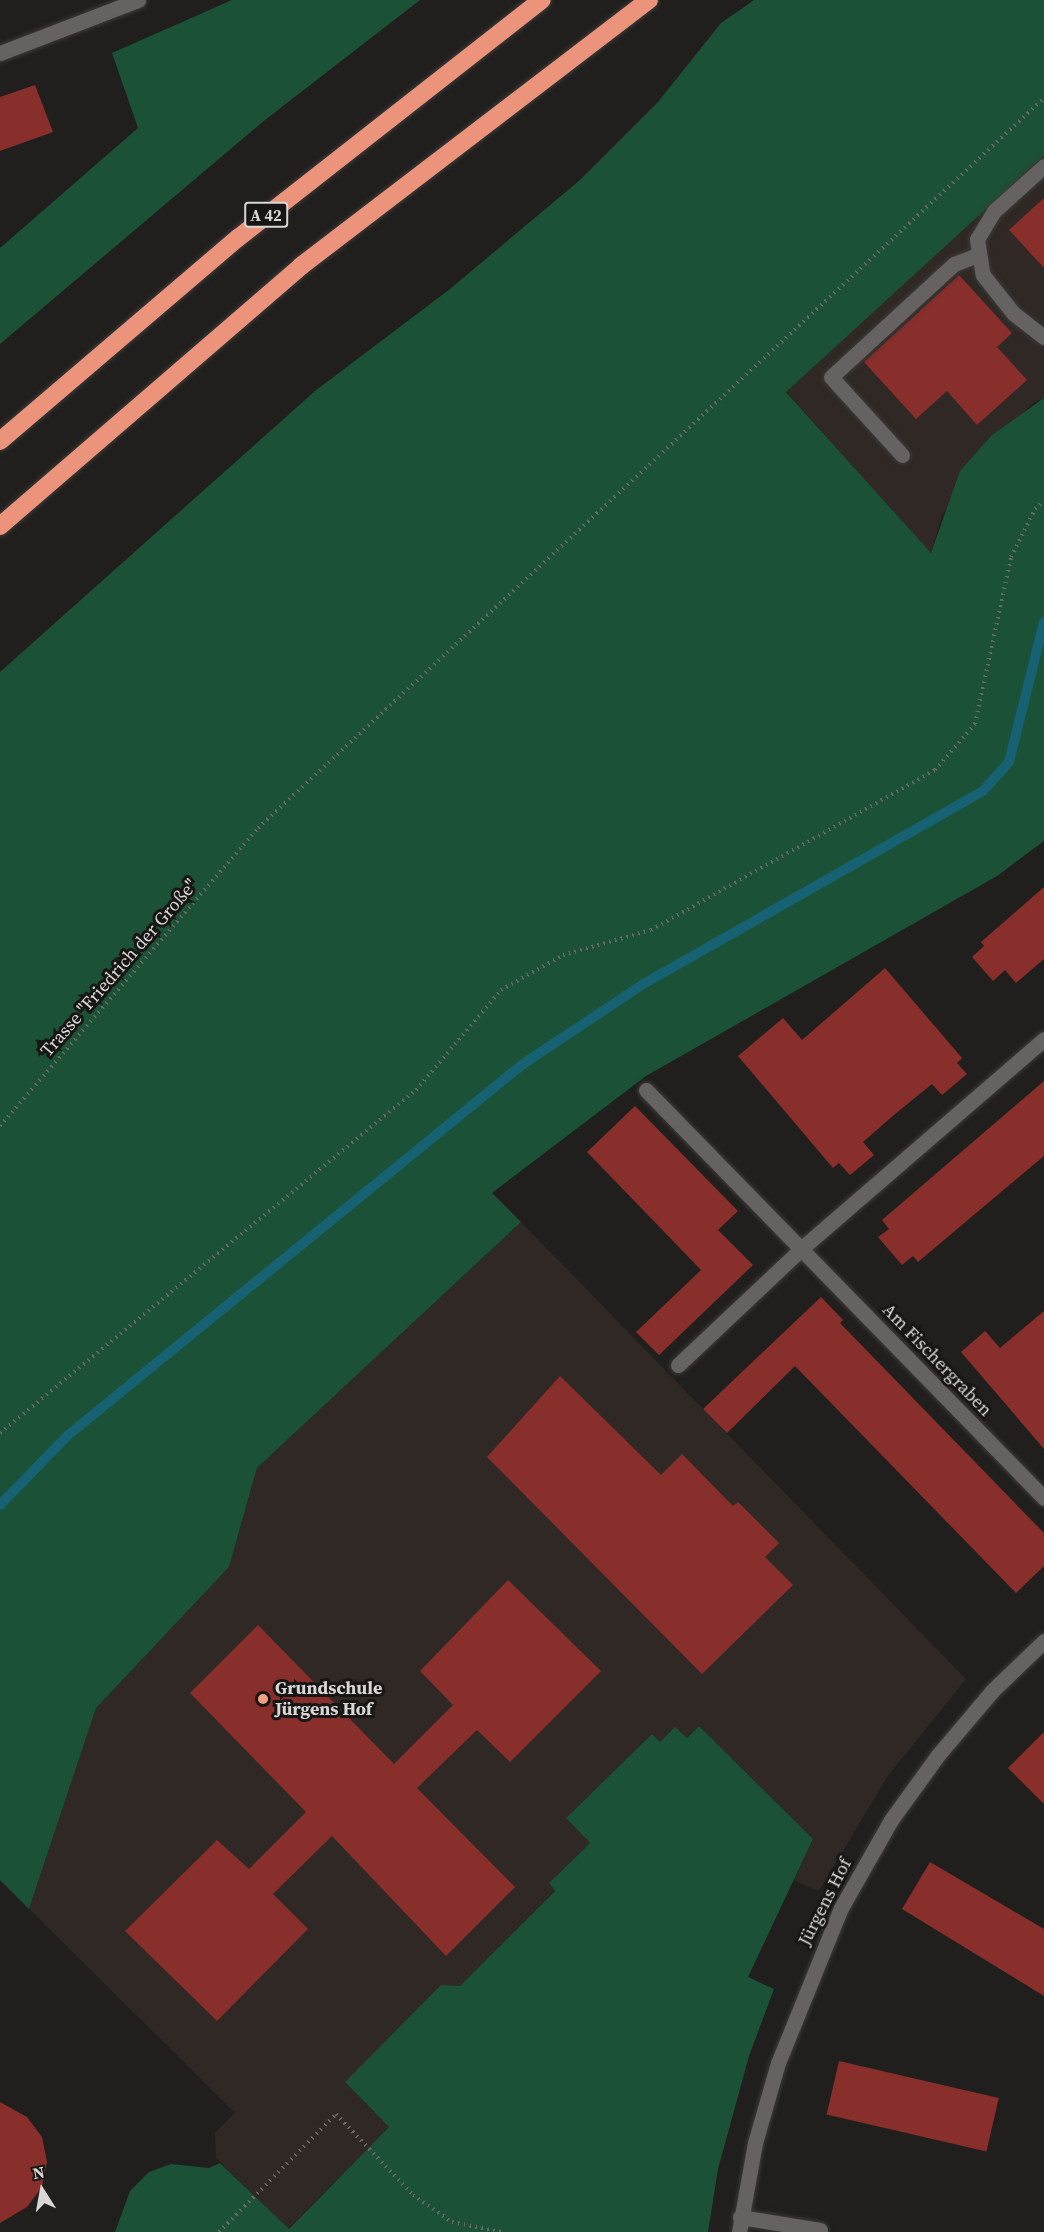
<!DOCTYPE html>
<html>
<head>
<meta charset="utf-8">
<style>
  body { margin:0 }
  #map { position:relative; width:1044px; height:2232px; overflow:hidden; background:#211f1e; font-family:"Source Serif 4",serif }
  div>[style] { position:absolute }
  .built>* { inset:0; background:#2f2824 }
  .green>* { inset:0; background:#1b5137 }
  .stream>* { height:10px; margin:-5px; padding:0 5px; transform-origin:5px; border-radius:5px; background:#166172 }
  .building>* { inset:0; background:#882e2b; transform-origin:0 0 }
  .path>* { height:4px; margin-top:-2px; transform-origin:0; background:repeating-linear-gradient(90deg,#6a6867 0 1.5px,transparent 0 6px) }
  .roads { filter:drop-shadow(0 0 2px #3c3a39) drop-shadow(0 0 2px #3c3a39) }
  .minor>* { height:15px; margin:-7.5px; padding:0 7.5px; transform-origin:7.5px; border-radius:7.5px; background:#656261 }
  .highway>* { height:18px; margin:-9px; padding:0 9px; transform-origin:9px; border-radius:9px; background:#eb947b }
  .dots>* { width:16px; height:16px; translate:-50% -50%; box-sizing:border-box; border:3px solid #181615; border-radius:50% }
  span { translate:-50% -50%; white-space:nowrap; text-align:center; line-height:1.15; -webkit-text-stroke:6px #181615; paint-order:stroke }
  .shield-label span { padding:2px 4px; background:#181615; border:2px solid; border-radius:4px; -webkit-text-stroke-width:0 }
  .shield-label { font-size:16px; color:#d9d7d6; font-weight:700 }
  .street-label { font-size:18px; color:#d9d7d6 }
  .poi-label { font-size:18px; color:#d9d7d6; font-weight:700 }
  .left { translate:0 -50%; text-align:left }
  .north { position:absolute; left:12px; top:2160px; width:60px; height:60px; -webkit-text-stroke:4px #181615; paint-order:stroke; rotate:349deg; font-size:16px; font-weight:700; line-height:24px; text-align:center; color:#d9d7d6 }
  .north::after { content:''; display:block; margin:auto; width:21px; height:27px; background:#d9d7d6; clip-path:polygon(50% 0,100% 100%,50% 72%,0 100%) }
</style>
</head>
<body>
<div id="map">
  <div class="built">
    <div style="clip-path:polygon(1044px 156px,1044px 398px,1030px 405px,942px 515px,931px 554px,786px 391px)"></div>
    <div style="clip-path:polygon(521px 1222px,966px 1679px,887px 1777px,819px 1891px,794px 1880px,813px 1839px,699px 1726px,686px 1738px,660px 1742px,652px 1734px,566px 1818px,590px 1843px,549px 1883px,555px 1890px,460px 1986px,345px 2082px,389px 2127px,288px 2229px,216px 2158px,215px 2133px,235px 2113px,29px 1909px,96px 1708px,229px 1567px,257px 1468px)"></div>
  </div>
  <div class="green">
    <div style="clip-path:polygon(232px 0,420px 0,265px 120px,0 344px,0 248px,138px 128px,112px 53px)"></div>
    <div style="clip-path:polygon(754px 0,1044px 0,1044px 156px,786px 392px,931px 553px,960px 471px,992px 435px,1044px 398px,1044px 841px,997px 876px,646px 1076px,492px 1193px,521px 1222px,257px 1468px,229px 1567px,96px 1708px,29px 1909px,0 1880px,0 672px,315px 391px,450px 289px,580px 180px,658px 102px,721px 23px)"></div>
    <div style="clip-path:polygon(699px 1726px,813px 1839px,748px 1977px,774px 1989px,749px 2056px,718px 2169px,708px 2232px,115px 2232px,130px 2191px,149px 2172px,171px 2164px,209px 2168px,220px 2163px,289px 2229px,389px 2127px,345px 2082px,441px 1985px,460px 1986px,555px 1891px,549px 1883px,590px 1843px,566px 1818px,652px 1734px,660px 1742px,675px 1727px,687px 1738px)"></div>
  </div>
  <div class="stream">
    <div style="left:0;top:1505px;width:96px;rotate:-45.8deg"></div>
    <div style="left:67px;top:1436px;width:588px;rotate:-39.21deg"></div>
    <div style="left:523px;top:1064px;width:146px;rotate:-33.6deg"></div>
    <div style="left:645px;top:983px;width:389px;rotate:-29.6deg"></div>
    <div style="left:983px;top:791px;width:39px;rotate:-48deg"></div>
    <div style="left:1009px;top:762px;width:144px;rotate:-76deg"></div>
  </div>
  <div class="building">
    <div style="clip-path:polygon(35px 85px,53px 132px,0 151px,0 97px)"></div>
    <div style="clip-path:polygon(1044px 198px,1044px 268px,1009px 230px)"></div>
    <div style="clip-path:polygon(959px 275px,1012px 333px,997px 347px,1027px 380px,977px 425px,947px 391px,916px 419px,864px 362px)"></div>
    <div style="clip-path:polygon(1044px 887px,1044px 959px,1016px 983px,1005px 970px,993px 981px,972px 957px,984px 946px,981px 942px)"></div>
    <div style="clip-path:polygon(885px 968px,962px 1058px,957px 1063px,967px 1074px,942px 1095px,932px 1084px,895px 1114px,863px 1142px,874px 1155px,850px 1175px,839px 1163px,833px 1168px,738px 1056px,783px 1018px,802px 1040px)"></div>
    <div style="clip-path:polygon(1044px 1081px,1044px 1156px,918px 1262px,913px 1256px,902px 1265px,878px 1237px,889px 1229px,882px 1220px)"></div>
    <div style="clip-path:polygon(635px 1106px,738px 1211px,718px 1230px,753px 1265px,659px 1355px,636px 1332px,701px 1270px,587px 1152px)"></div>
    <div style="clip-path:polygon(821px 1297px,843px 1320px,840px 1323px,1044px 1533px,1044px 1566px,1016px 1593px,795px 1366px,727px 1433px,703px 1409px)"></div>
    <div style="clip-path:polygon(1044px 1311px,1044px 1449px,961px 1352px,985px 1331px,1000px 1348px)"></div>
    <div style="clip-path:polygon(560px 1376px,661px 1475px,682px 1454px,733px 1506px,738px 1502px,779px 1543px,765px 1557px,793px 1585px,702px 1674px,487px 1457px)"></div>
    <div style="clip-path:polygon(508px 1580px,601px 1671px,510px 1762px,477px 1730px,417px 1788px,515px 1887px,446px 1956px,332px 1836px,273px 1894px,308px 1929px,217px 2021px,125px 1931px,217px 1840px,249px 1869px,306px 1812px,190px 1693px,258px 1625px,394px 1764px,453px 1705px,420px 1671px)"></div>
    <div style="clip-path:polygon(1044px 1732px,1044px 1804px,1008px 1768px)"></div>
    <div style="clip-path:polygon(930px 1862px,1044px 1929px,1044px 1996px,902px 1909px)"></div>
    <div style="left:839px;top:2061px;width:164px;height:55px;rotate:13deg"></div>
    <div style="clip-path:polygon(0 2102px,27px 2117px,42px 2137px,47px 2162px,42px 2187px,27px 2207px,0 2223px)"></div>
  </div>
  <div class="path">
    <div style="left:0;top:1126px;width:394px;rotate:-49.1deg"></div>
    <div style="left:258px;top:828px;width:1073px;rotate:-42.88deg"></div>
    <div style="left:0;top:1433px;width:539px;rotate:-39.51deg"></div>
    <div style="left:416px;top:1090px;width:131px;rotate:-49.6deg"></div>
    <div style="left:501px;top:990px;width:71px;rotate:-29.4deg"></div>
    <div style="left:563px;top:955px;width:91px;rotate:-15.9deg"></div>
    <div style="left:651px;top:930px;width:326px;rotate:-29.4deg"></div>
    <div style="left:935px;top:770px;width:61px;rotate:-49deg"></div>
    <div style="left:975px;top:724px;width:171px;rotate:-77.8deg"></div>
    <div style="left:1011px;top:557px;width:54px;rotate:-63.4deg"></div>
    <div style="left:1035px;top:509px;width:12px;rotate:-42deg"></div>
    <div style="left:219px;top:2232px;width:166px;rotate:-45.2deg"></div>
    <div style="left:336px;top:2114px;width:112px;rotate:46.5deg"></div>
    <div style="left:413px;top:2195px;width:47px;rotate:34.7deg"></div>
    <div style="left:452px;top:2222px;width:50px;rotate:11.5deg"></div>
  </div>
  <div class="roads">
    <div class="minor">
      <div style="left:0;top:53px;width:148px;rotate:-21deg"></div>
      <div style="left:1044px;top:166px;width:67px;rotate:138deg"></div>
      <div style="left:994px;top:211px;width:33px;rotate:121deg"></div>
      <div style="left:977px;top:239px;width:36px;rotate:81deg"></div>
      <div style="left:983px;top:275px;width:48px;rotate:51.7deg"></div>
      <div style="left:1013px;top:313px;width:39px;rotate:38deg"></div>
      <div style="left:902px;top:455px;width:105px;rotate:-132.3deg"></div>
      <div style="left:831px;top:377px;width:167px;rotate:-42.6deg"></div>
      <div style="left:954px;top:264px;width:25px;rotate:-21deg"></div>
      <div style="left:646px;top:1090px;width:570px;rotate:45.71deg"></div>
      <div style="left:678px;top:1365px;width:170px;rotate:-43.3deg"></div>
      <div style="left:802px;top:1248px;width:320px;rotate:-40.8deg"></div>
      <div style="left:740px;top:2217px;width:81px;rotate:9.2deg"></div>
      <div style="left:739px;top:2232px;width:90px;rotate:-79.8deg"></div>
      <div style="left:755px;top:2143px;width:83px;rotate:-74deg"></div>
      <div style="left:778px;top:2063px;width:167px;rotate:-67.9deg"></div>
      <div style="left:841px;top:1908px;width:101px;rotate:-60.4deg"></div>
      <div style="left:891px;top:1820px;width:80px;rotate:-54.1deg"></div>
      <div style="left:938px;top:1755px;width:84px;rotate:-49.8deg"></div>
      <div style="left:992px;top:1691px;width:72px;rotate:-43.9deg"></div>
    </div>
    <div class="highway">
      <div style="left:0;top:441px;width:313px;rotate:-40.5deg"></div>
      <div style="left:238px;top:238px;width:386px;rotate:-38.1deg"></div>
      <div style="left:0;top:526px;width:398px;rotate:-40.8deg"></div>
      <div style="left:301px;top:266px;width:438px;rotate:-37.4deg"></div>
    </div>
  </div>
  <div class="dots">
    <div style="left:263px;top:1699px;background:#f3a081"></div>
  </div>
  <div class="shield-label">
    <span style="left:266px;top:215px">A 42</span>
  </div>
  <div class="street-label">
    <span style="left:119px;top:968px;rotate:-49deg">Trasse "Friedrich der Große"</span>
    <span style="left:937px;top:1360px;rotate:46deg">Am Fischergraben</span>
    <span style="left:825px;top:1902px;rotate:-63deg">Jürgens Hof</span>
  </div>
  <div class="poi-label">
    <span class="left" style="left:275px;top:1699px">Grundschule<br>Jürgens Hof</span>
  </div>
  <div class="north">N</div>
</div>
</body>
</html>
